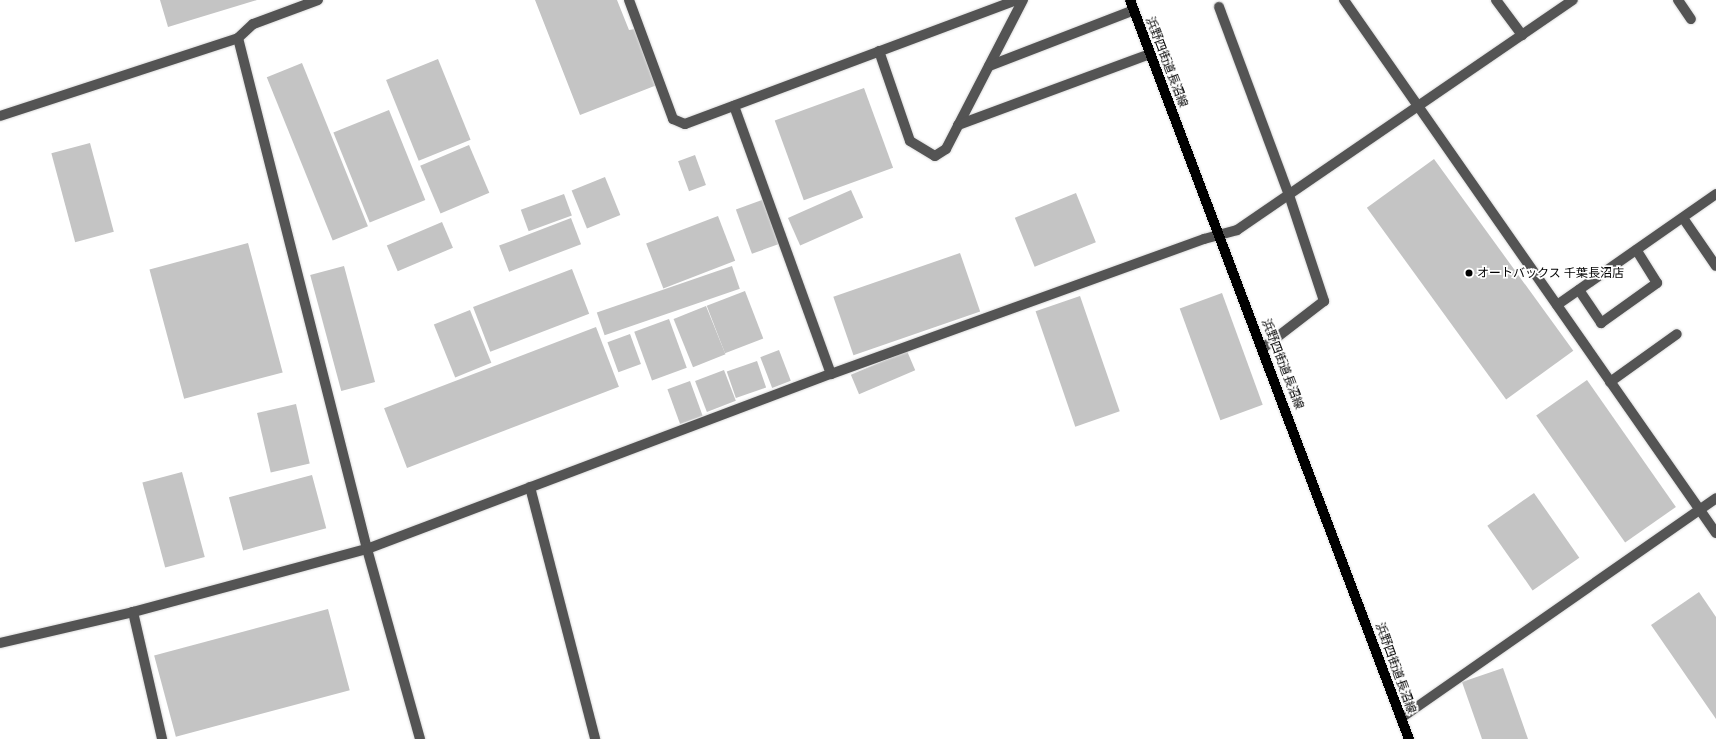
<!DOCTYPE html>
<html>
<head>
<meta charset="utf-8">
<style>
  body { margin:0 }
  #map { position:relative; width:1716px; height:739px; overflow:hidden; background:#fff; font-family:Quicksand,"Noto Sans JP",sans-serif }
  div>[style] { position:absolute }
  .building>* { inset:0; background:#c4c4c4; transform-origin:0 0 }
  .roads { filter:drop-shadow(0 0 1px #dbdbdb) drop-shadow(0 0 1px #dbdbdb) }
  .minor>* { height:10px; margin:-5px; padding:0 5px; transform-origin:5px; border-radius:5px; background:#545454 }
  .major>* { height:10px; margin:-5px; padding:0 5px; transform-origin:5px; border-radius:5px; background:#000 }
  .dots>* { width:11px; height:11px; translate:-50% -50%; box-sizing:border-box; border:2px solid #fff; border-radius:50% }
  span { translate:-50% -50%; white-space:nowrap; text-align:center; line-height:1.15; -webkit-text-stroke:3.5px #fff; paint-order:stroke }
  .street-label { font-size:12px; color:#000 }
  .poi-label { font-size:12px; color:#000 }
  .left { translate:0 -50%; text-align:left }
</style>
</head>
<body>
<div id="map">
  <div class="building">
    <div style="clip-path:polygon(160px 0,257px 0,168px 27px)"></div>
    <div style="clip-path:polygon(535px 0,617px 0,629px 30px,635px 29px,657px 85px,580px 115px)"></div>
    <div style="left:438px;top:59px;width:87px;height:56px;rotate:68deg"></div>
    <div style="left:302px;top:63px;width:176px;height:38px;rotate:68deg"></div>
    <div style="left:864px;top:88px;width:85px;height:95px;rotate:70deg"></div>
    <div style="left:389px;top:110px;width:97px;height:60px;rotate:68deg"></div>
    <div style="left:90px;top:143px;width:92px;height:40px;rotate:75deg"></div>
    <div style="left:469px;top:145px;width:52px;height:53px;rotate:67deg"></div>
    <div style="left:695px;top:155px;width:32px;height:18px;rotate:70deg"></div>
    <div style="left:1434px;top:159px;width:237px;height:83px;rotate:54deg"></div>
    <div style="left:605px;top:177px;width:41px;height:36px;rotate:68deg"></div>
    <div style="left:851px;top:190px;width:30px;height:69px;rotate:66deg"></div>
    <div style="left:1076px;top:193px;width:53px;height:66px;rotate:68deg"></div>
    <div style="left:564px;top:194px;width:23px;height:46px;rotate:70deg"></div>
    <div style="left:765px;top:199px;width:47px;height:31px;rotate:70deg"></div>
    <div style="left:718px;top:216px;width:48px;height:77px;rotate:69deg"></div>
    <div style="left:571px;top:218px;width:28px;height:77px;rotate:69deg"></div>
    <div style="left:442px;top:222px;width:28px;height:60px;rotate:67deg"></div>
    <div style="left:248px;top:243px;width:134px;height:102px;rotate:75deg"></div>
    <div style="left:960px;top:253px;width:62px;height:134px;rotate:71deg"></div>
    <div style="left:344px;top:266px;width:120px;height:35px;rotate:75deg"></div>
    <div style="left:732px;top:266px;width:24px;height:143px;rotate:71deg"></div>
    <div style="left:572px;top:269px;width:48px;height:106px;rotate:69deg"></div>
    <div style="left:745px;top:291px;width:51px;height:41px;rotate:69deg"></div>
    <div style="left:1222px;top:293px;width:119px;height:45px;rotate:70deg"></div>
    <div style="left:1080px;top:296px;width:122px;height:47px;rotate:71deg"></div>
    <div style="left:706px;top:306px;width:52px;height:35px;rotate:68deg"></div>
    <div style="left:470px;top:310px;width:57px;height:39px;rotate:68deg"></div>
    <div style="left:669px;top:319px;width:52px;height:37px;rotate:70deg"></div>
    <div style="left:596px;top:327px;width:64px;height:227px;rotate:69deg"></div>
    <div style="left:630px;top:334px;width:32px;height:24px;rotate:70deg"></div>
    <div style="left:779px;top:350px;width:33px;height:20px;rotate:69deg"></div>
    <div style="left:907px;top:351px;width:21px;height:61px;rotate:67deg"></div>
    <div style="left:757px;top:361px;width:28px;height:32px;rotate:71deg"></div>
    <div style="left:724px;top:370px;width:33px;height:31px;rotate:69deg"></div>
    <div style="left:1587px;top:380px;width:155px;height:62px;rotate:55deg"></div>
    <div style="left:690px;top:381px;width:37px;height:24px;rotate:70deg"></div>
    <div style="left:296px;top:404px;width:61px;height:40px;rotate:77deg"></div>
    <div style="left:182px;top:472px;width:88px;height:41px;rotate:75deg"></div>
    <div style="left:312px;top:475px;width:55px;height:86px;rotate:75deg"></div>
    <div style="left:1534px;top:493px;width:79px;height:57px;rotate:55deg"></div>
    <div style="clip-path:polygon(1699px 592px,1716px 617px,1716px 719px,1651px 625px)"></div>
    <div style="left:328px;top:609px;width:84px;height:180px;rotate:75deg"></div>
    <div style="clip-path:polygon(1503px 668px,1528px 739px,1482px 739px,1462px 682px)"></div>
  </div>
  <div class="roads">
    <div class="minor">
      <div style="left:318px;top:0;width:69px;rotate:159.7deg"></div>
      <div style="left:253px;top:24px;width:21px;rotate:137deg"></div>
      <div style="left:238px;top:38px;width:527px;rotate:75.83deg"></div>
      <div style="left:367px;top:549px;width:197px;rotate:74.4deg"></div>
      <div style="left:629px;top:0;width:127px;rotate:69.7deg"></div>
      <div style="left:673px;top:119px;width:13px;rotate:23deg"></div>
      <div style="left:685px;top:124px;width:353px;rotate:-20.5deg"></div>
      <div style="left:1344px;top:0;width:650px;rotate:55.09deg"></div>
      <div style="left:1496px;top:0;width:44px;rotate:53.4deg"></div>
      <div style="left:1678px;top:0;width:23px;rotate:56deg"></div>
      <div style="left:1219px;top:7px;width:201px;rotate:69.6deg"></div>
      <div style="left:1289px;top:195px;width:112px;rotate:71.7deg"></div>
      <div style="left:1324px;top:301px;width:77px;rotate:142.4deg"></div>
      <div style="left:879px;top:51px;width:95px;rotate:71deg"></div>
      <div style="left:910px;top:141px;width:29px;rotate:31deg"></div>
      <div style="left:935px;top:156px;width:13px;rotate:-32deg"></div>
      <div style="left:946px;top:149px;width:168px;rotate:-62.7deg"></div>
      <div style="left:989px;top:66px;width:155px;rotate:-21.1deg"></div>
      <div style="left:734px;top:106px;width:285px;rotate:70.1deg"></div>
      <div style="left:0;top:116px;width:250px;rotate:-18.1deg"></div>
      <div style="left:958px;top:125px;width:205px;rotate:-20.3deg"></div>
      <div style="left:1683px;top:218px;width:58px;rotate:55.5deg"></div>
      <div style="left:1579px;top:290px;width:40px;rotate:56deg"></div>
      <div style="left:1601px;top:323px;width:69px;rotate:-35.5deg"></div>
      <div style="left:1657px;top:283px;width:39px;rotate:-122deg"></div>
      <div style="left:1557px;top:305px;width:194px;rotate:-34.9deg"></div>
      <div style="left:1610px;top:382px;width:82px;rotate:-35.6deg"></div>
      <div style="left:530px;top:487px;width:260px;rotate:75.5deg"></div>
      <div style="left:133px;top:612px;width:130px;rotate:77.1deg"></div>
      <div style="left:0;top:643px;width:137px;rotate:-13.1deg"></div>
      <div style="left:133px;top:612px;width:242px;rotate:-15.1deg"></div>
      <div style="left:367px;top:549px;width:496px;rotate:-20.7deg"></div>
      <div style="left:831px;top:374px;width:397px;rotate:-19.9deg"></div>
      <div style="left:1204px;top:239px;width:34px;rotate:-15deg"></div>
      <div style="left:1237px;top:230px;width:407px;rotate:-34.4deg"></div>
      <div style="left:1401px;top:718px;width:384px;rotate:-34.9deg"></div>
    </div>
    <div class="major">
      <div style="left:1130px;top:0;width:790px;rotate:69.32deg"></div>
    </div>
  </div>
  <div class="dots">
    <div style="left:1469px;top:273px;background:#000"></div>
  </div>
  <div class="street-label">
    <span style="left:1167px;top:62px;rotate:69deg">浜野四街道長沼線</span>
    <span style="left:1283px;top:364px;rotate:69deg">浜野四街道長沼線</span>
    <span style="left:1396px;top:668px;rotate:70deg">浜野四街道長沼線</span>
  </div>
  <div class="poi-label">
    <span class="left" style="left:1477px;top:273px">オートバックス 千葉長沼店</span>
  </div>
</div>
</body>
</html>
